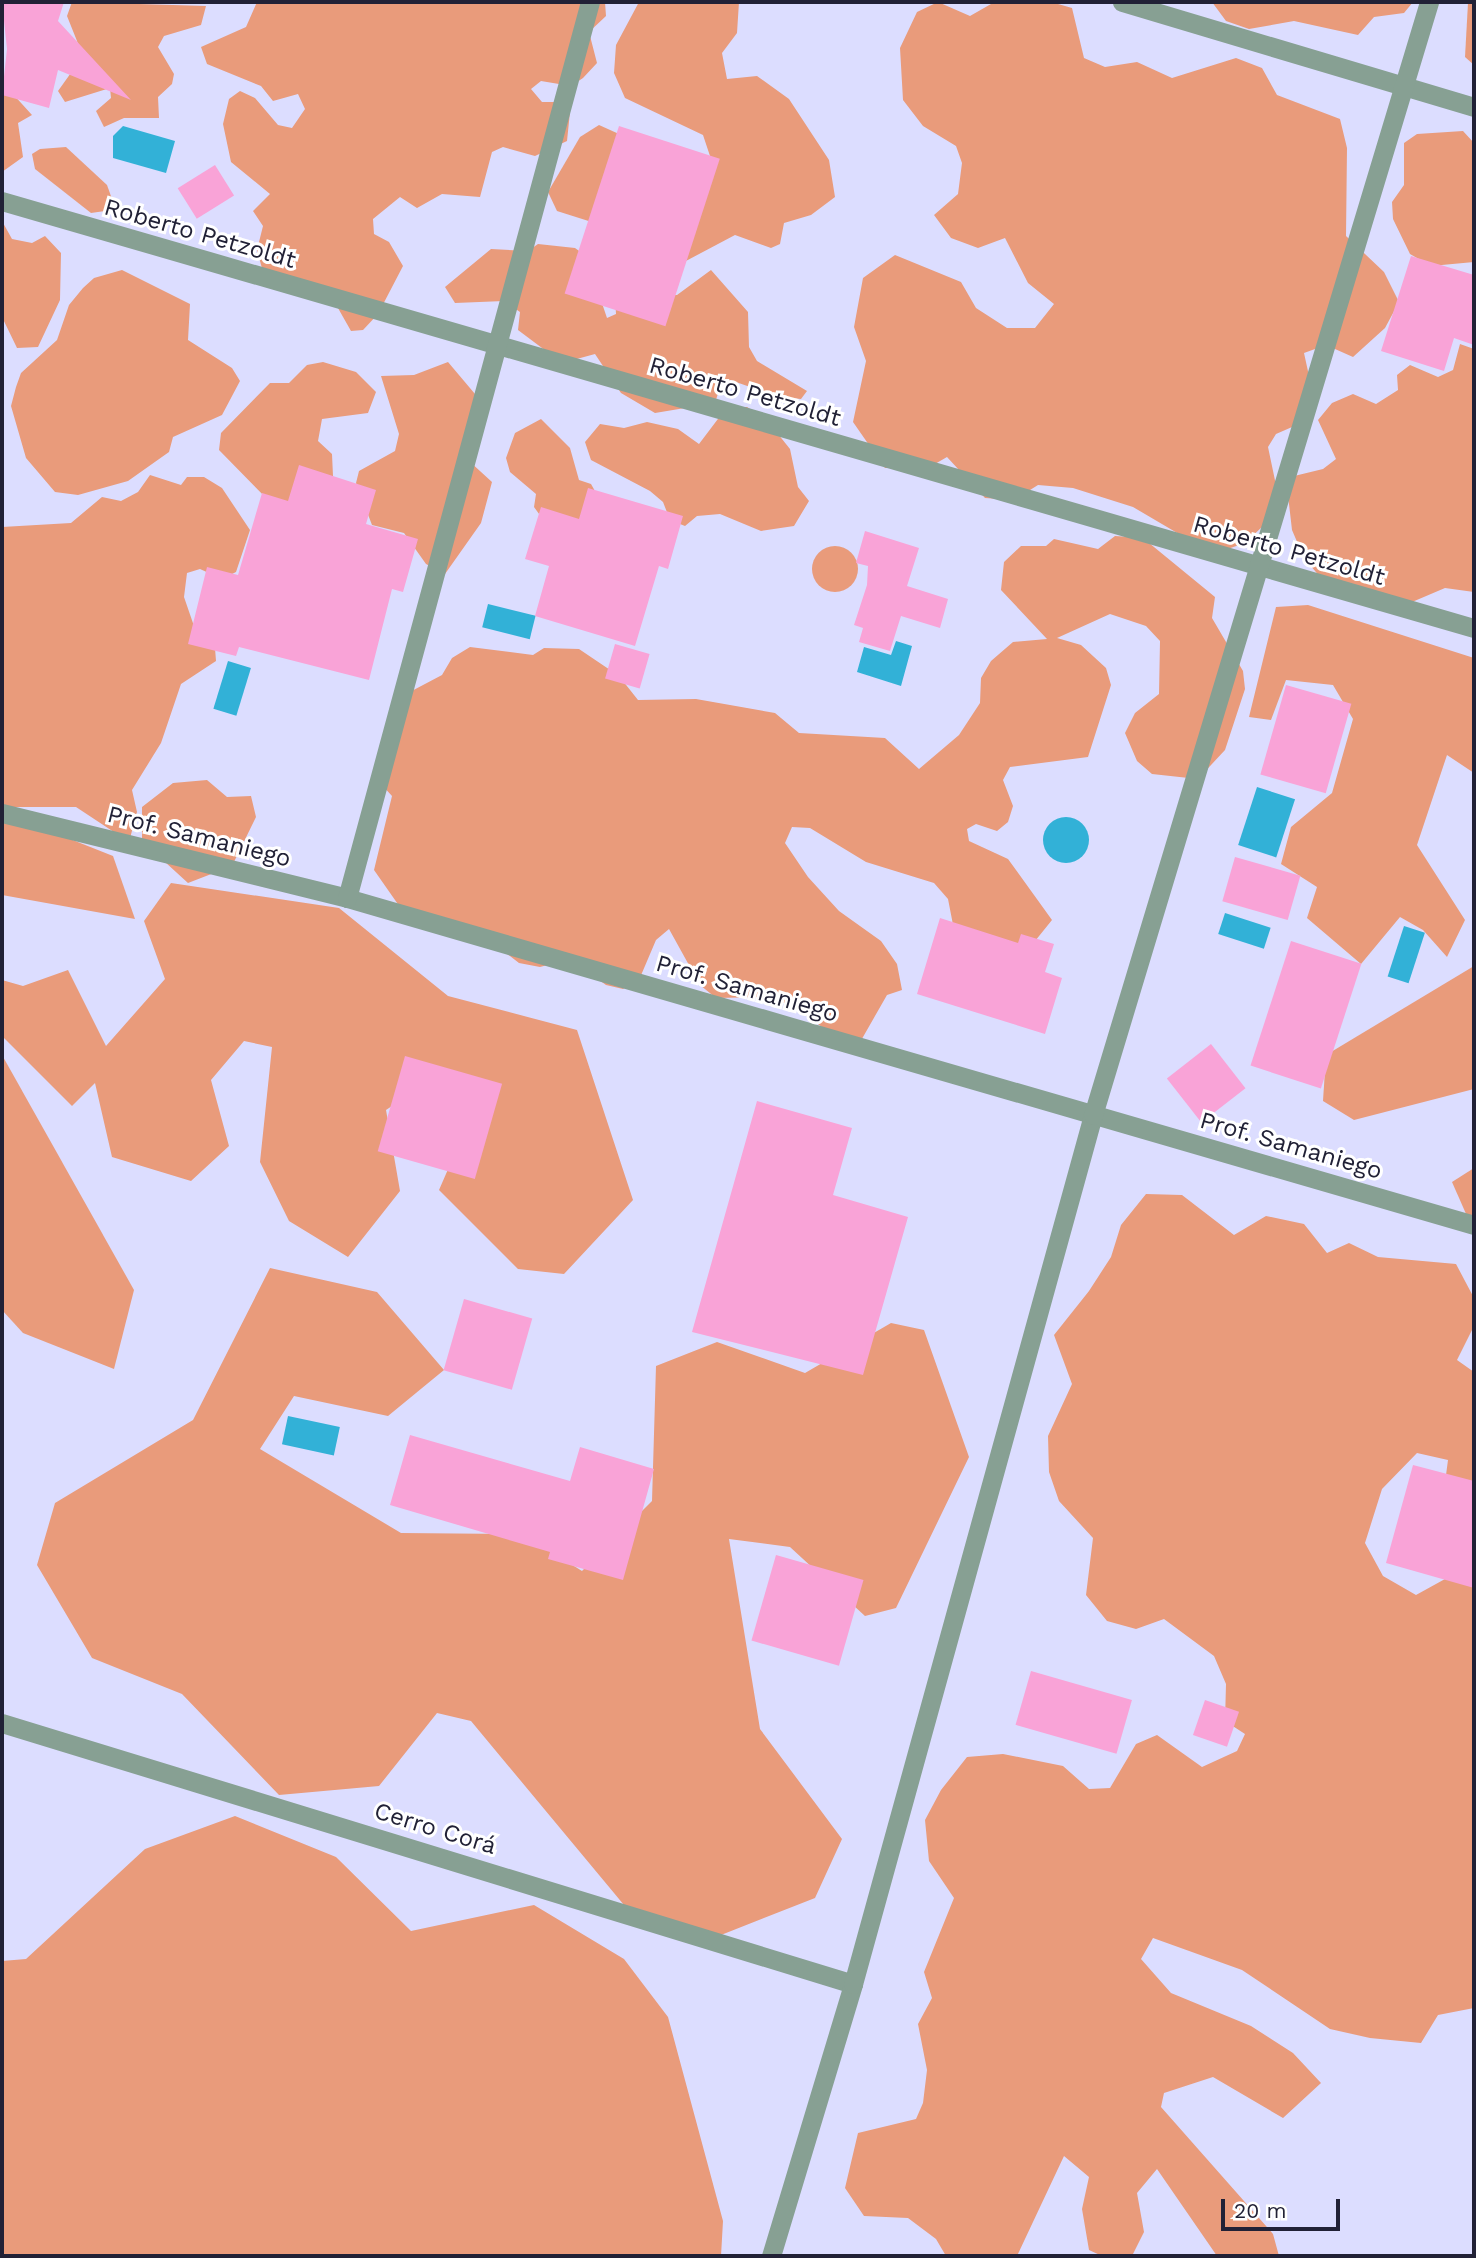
<!DOCTYPE html>
<html>
<head>
<meta charset="utf-8">
<style>
  body { margin:0 }
  #map { position:relative; width:1476px; height:2258px; overflow:hidden; background:#dcddff; font-family:"Work Sans",sans-serif }
  div>[style] { position:absolute }
  .green>* { inset:0; background:#e99b7b }
  .round { border-radius:50% }
  .water>* { inset:0; background:#32b1d7; transform-origin:0 0 }
  .building>* { inset:0; background:#f9a3d7; transform-origin:0 0 }
  .minor>* { height:19px; margin:-9.5px; padding:0 9.5px; transform-origin:9.5px; border-radius:9.5px; background:#87a093 }
  span { translate:-50% -50%; white-space:nowrap; text-align:center; line-height:1.15; -webkit-text-stroke:6px #fff; paint-order:stroke }
  .street-label { font-size:24px; color:#212136 }
  .frame { position:absolute; inset:0; border:4px solid #212136; pointer-events:none }
  .scale { position:absolute; left:1221px; top:2199px; width:119px; height:32px; box-sizing:border-box; border:4px solid #212136; border-top:0; padding-left:9px; font-size:21px; line-height:24px; white-space:nowrap; color:#212136; -webkit-text-stroke:5px #fff; paint-order:stroke }
</style>
</head>
<body>
<div id="map">
  <div class="green">
    <div style="clip-path:polygon(72px 2px,206px 6px,201px 25px,164px 36px,158px 47px,174px 74px,172px 84px,158px 97px,159px 118px,124px 118px,104px 127px,96px 111px,111px 98px,110px 88px,65px 102px,58px 91px,83px 56px,67px 16px)"></div>
    <div style="clip-path:polygon(257px 2px,605px 2px,606px 16px,589px 32px,597px 63px,583px 78px,571px 86px,541px 81px,531px 89px,542px 102px,559px 102px,570px 112px,567px 141px,535px 156px,503px 147px,492px 152px,480px 197px,442px 194px,417px 208px,400px 197px,373px 219px,374px 234px,389px 242px,403px 266px,378px 314px,363px 330px,351px 331px,334px 301px,263px 272px,257px 250px,263px 226px,253px 211px,270px 194px,231px 162px,223px 124px,229px 99px,240px 91px,255px 98px,278px 125px,292px 128px,305px 109px,298px 94px,273px 101px,261px 86px,207px 64px,201px 47px,246px 27px)"></div>
    <div style="clip-path:polygon(639px 2px,739px 2px,737px 33px,722px 53px,727px 79px,757px 76px,789px 99px,829px 160px,835px 197px,811px 215px,784px 223px,780px 244px,771px 248px,735px 235px,684px 262px,713px 165px,703px 135px,625px 98px,614px 73px,616px 45px)"></div>
    <div style="clip-path:polygon(938px 2px,970px 16px,991px 4px,1051px 2px,1072px 8px,1084px 58px,1105px 67px,1137px 62px,1172px 78px,1236px 58px,1262px 68px,1277px 95px,1340px 119px,1347px 148px,1346px 236px,1384px 272px,1399px 302px,1385px 328px,1353px 357px,1326px 345px,1304px 353px,1311px 385px,1299px 424px,1276px 434px,1268px 447px,1281px 509px,1245px 543px,1213px 554px,1133px 507px,1073px 488px,1038px 485px,1014px 500px,985px 498px,947px 457px,928px 468px,885px 468px,853px 422px,866px 361px,854px 327px,863px 278px,895px 255px,961px 282px,976px 308px,1007px 328px,1035px 328px,1054px 304px,1028px 283px,1005px 238px,978px 248px,951px 238px,934px 215px,958px 194px,962px 163px,956px 146px,923px 126px,903px 100px,900px 48px,917px 12px)"></div>
    <div style="clip-path:polygon(1212px 2px,1413px 2px,1404px 13px,1374px 17px,1358px 35px,1294px 21px,1249px 29px,1226px 21px)"></div>
    <div style="clip-path:polygon(1474px 2px,1474px 65px,1465px 57px,1468px 3px)"></div>
    <div style="clip-path:polygon(2px 82px,32px 115px,18px 123px,23px 157px,2px 172px)"></div>
    <div style="clip-path:polygon(599px 125px,619px 134px,598px 224px,557px 211px,548px 192px,580px 137px)"></div>
    <div style="clip-path:polygon(1463px 131px,1474px 143px,1474px 262px,1431px 266px,1410px 254px,1393px 219px,1392px 202px,1404px 185px,1404px 143px,1417px 134px)"></div>
    <div style="clip-path:polygon(66px 147px,107px 185px,112px 199px,105px 211px,91px 213px,35px 169px,32px 154px,40px 149px)"></div>
    <div style="clip-path:polygon(2px 221px,12px 239px,32px 243px,45px 236px,61px 253px,60px 300px,38px 347px,17px 348px,2px 317px)"></div>
    <div style="clip-path:polygon(538px 244px,575px 248px,586px 256px,607px 318px,616px 314px,615px 297px,677px 295px,711px 270px,748px 312px,749px 347px,757px 361px,807px 391px,801px 399px,779px 397px,730px 380px,720px 387px,715px 403px,655px 413px,621px 393px,595px 354px,562px 363px,518px 330px,520px 312px,504px 301px,455px 303px,445px 287px,491px 249px,528px 251px)"></div>
    <div style="clip-path:polygon(122px 270px,190px 304px,188px 340px,232px 368px,240px 381px,222px 415px,173px 437px,169px 452px,128px 481px,78px 495px,55px 492px,26px 458px,11px 406px,16px 387px,21px 373px,57px 340px,69px 305px,83px 288px,94px 278px)"></div>
    <div style="clip-path:polygon(1460px 344px,1474px 349px,1474px 592px,1445px 588px,1405px 605px,1327px 585px,1304px 558px,1292px 530px,1286px 478px,1323px 469px,1336px 459px,1318px 420px,1332px 403px,1353px 394px,1376px 404px,1398px 390px,1397px 375px,1410px 365px,1438px 377px,1453px 370px)"></div>
    <div style="clip-path:polygon(323px 362px,356px 372px,376px 392px,368px 413px,322px 419px,318px 441px,332px 454px,333px 476px,306px 500px,273px 505px,219px 450px,221px 433px,270px 383px,289px 383px,307px 365px)"></div>
    <div style="clip-path:polygon(448px 362px,475px 394px,469px 461px,492px 482px,481px 523px,445px 574px,426px 564px,404px 533px,372px 525px,356px 483px,359px 471px,395px 451px,399px 434px,381px 376px,414px 375px)"></div>
    <div style="clip-path:polygon(727px 407px,747px 407px,766px 419px,790px 449px,798px 487px,809px 501px,794px 526px,761px 531px,720px 514px,697px 516px,685px 526px,670px 520px,663px 502px,650px 491px,591px 460px,585px 442px,600px 424px,624px 428px,647px 422px,678px 429px,699px 444px)"></div>
    <div style="clip-path:polygon(541px 419px,570px 448px,579px 480px,591px 484px,600px 500px,595px 529px,547px 525px,534px 507px,536px 494px,510px 472px,506px 458px,515px 433px)"></div>
    <div style="clip-path:polygon(150px 475px,181px 485px,187px 477px,204px 477px,222px 488px,250px 530px,236px 572px,222px 579px,200px 569px,187px 573px,184px 597px,195px 629px,215px 648px,216px 661px,181px 684px,161px 743px,132px 790px,137px 812px,129px 842px,76px 807px,2px 807px,2px 527px,71px 523px,102px 497px,121px 501px,138px 492px)"></div>
    <div style="clip-path:polygon(1115px 536px,1143px 538px,1215px 597px,1212px 618px,1243px 671px,1245px 689px,1225px 750px,1198px 779px,1152px 774px,1137px 761px,1125px 733px,1135px 713px,1159px 694px,1160px 641px,1146px 626px,1110px 614px,1057px 638px,1081px 645px,1106px 668px,1111px 685px,1088px 757px,1010px 767px,1003px 780px,1013px 806px,1008px 822px,997px 831px,976px 824px,967px 829px,969px 841px,1008px 859px,1052px 920px,1031px 946px,955px 935px,948px 899px,934px 883px,866px 862px,810px 828px,792px 827px,785px 843px,808px 877px,839px 911px,881px 941px,897px 964px,902px 990px,887px 995px,859px 1044px,841px 1041px,796px 1008px,769px 997px,716px 998px,700px 985px,669px 929px,656px 940px,639px 980px,623px 989px,606px 985px,570px 959px,540px 967px,519px 963px,498px 947px,402px 910px,374px 870px,392px 796px,381px 784px,406px 694px,442px 675px,452px 658px,470px 647px,533px 655px,544px 648px,579px 649px,619px 676px,638px 700px,696px 699px,775px 713px,799px 733px,885px 738px,919px 769px,959px 735px,980px 703px,981px 678px,991px 661px,1013px 642px,1047px 639px,1001px 590px,1004px 562px,1021px 546px,1046px 546px,1054px 539px,1098px 549px)"></div>
    <div class="round" style="left:812px;top:546px;width:46px;height:46px"></div>
    <div style="clip-path:polygon(1308px 605px,1474px 658px,1474px 773px,1447px 755px,1417px 845px,1465px 920px,1447px 957px,1423px 930px,1400px 917px,1361px 964px,1307px 918px,1317px 887px,1281px 864px,1291px 827px,1332px 793px,1353px 719px,1333px 685px,1286px 680px,1271px 720px,1249px 717px,1276px 607px)"></div>
    <div style="clip-path:polygon(207px 780px,227px 797px,251px 796px,256px 817px,232px 866px,188px 883px,142px 841px,142px 807px,173px 783px)"></div>
    <div style="clip-path:polygon(2px 812px,113px 856px,135px 919px,2px 895px)"></div>
    <div style="clip-path:polygon(171px 883px,339px 908px,448px 996px,577px 1030px,633px 1200px,564px 1274px,518px 1269px,439px 1190px,479px 1098px,440px 1074px,386px 1110px,400px 1191px,348px 1257px,289px 1221px,260px 1162px,272px 1047px,244px 1041px,211px 1080px,229px 1146px,191px 1181px,112px 1157px,95px 1083px,72px 1106px,2px 1036px,2px 980px,23px 986px,68px 970px,106px 1046px,165px 979px,144px 921px)"></div>
    <div style="clip-path:polygon(1474px 966px,1474px 1089px,1354px 1120px,1323px 1101px,1326px 1055px)"></div>
    <div style="clip-path:polygon(2px 1055px,134px 1290px,114px 1369px,23px 1333px,2px 1310px)"></div>
    <div style="clip-path:polygon(1474px 1168px,1474px 1232px,1452px 1182px)"></div>
    <div style="clip-path:polygon(1146px 1194px,1182px 1195px,1234px 1235px,1266px 1216px,1304px 1224px,1327px 1253px,1349px 1243px,1378px 1257px,1456px 1264px,1474px 1298px,1473px 1328px,1457px 1360px,1474px 1372px,1474px 1500px,1444px 1490px,1448px 1460px,1417px 1453px,1382px 1489px,1365px 1543px,1383px 1576px,1416px 1595px,1474px 1563px,1474px 2008px,1438px 2015px,1421px 2043px,1370px 2038px,1330px 2029px,1242px 1970px,1153px 1938px,1141px 1959px,1171px 1993px,1251px 2026px,1293px 2053px,1321px 2083px,1283px 2118px,1213px 2077px,1164px 2093px,1161px 2107px,1273px 2234px,1279px 2256px,1217px 2256px,1157px 2169px,1137px 2193px,1144px 2232px,1132px 2256px,1102px 2256px,1089px 2250px,1082px 2209px,1089px 2177px,1064px 2156px,1017px 2256px,946px 2256px,936px 2239px,908px 2218px,864px 2216px,845px 2188px,858px 2133px,916px 2119px,923px 2103px,927px 2070px,918px 2024px,932px 1998px,924px 1972px,954px 1898px,929px 1861px,925px 1820px,941px 1790px,967px 1757px,1003px 1754px,1063px 1766px,1089px 1789px,1110px 1788px,1136px 1744px,1157px 1735px,1202px 1767px,1237px 1751px,1245px 1734px,1225px 1721px,1226px 1684px,1214px 1656px,1164px 1619px,1136px 1629px,1107px 1621px,1086px 1595px,1093px 1538px,1059px 1501px,1049px 1472px,1048px 1436px,1072px 1384px,1054px 1335px,1089px 1291px,1111px 1257px,1121px 1225px)"></div>
    <div style="clip-path:polygon(270px 1268px,377px 1292px,444px 1370px,388px 1416px,294px 1396px,260px 1449px,401px 1533px,523px 1534px,582px 1571px,652px 1501px,656px 1366px,717px 1342px,805px 1373px,891px 1323px,924px 1330px,969px 1457px,896px 1608px,865px 1616px,790px 1547px,729px 1539px,760px 1729px,842px 1839px,815px 1898px,721px 1935px,624px 1905px,471px 1721px,437px 1713px,379px 1786px,279px 1795px,182px 1694px,92px 1658px,37px 1565px,55px 1503px,193px 1420px)"></div>
    <div style="clip-path:polygon(235px 1816px,336px 1857px,411px 1931px,534px 1905px,624px 1959px,668px 2017px,723px 2221px,721px 2256px,2px 2256px,2px 1961px,26px 1959px,145px 1849px)"></div>
  </div>
  <div class="water">
    <div style="clip-path:polygon(123px 126px,175px 141px,166px 173px,113px 158px,113px 136px)"></div>
    <div style="left:488px;top:604px;width:49px;height:24px;rotate:14deg"></div>
    <div style="clip-path:polygon(896px 641px,912px 646px,901px 686px,857px 672px,864px 647px,891px 655px)"></div>
    <div style="left:228px;top:661px;width:24px;height:50px;rotate:17deg"></div>
    <div style="left:1257px;top:787px;width:40px;height:61px;rotate:18deg"></div>
    <div class="round" style="left:1043px;top:817px;width:46px;height:46px"></div>
    <div style="left:1225px;top:913px;width:48px;height:22px;rotate:18deg"></div>
    <div style="left:1404px;top:926px;width:22px;height:53px;rotate:18deg"></div>
    <div style="left:288px;top:1416px;width:53px;height:29px;rotate:12deg"></div>
  </div>
  <div class="building">
    <div style="clip-path:polygon(2px 2px,64px 2px,58px 21px,131px 100px,58px 70px,49px 108px,2px 95px,7px 49px)"></div>
    <div style="left:619px;top:126px;width:106px;height:176px;rotate:18deg"></div>
    <div style="left:215px;top:165px;width:36px;height:44px;rotate:58deg"></div>
    <div style="clip-path:polygon(1411px 256px,1474px 275px,1474px 345px,1454px 338px,1444px 371px,1381px 351px)"></div>
    <div style="clip-path:polygon(299px 465px,376px 490px,366px 524px,418px 539px,403px 592px,392px 589px,369px 680px,239px 647px,236px 656px,188px 644px,207px 567px,238px 575px,262px 493px,288px 501px)"></div>
    <div style="clip-path:polygon(588px 488px,683px 516px,668px 569px,659px 566px,635px 646px,535px 616px,549px 566px,525px 559px,541px 507px,579px 519px)"></div>
    <div style="clip-path:polygon(865px 531px,919px 548px,907px 586px,948px 599px,940px 628px,901px 616px,890px 651px,859px 642px,863px 628px,854px 625px,867px 585px,868px 566px,856px 563px)"></div>
    <div style="left:615px;top:644px;width:36px;height:36px;rotate:16deg"></div>
    <div style="left:1286px;top:685px;width:68px;height:93px;rotate:16deg"></div>
    <div style="left:1235px;top:857px;width:68px;height:46px;rotate:16deg"></div>
    <div style="clip-path:polygon(940px 918px,1018px 943px,1021px 934px,1054px 944px,1045px 972px,1062px 978px,1045px 1034px,917px 994px)"></div>
    <div style="left:1291px;top:941px;width:74px;height:131px;rotate:18deg"></div>
    <div style="left:1211px;top:1044px;width:56px;height:56px;rotate:52deg"></div>
    <div style="left:405px;top:1056px;width:101px;height:99px;rotate:16deg"></div>
    <div style="clip-path:polygon(757px 1101px,852px 1128px,833px 1195px,908px 1217px,863px 1375px,692px 1332px)"></div>
    <div style="left:464px;top:1299px;width:71px;height:74px;rotate:16deg"></div>
    <div style="clip-path:polygon(410px 1435px,570px 1481px,580px 1447px,654px 1469px,623px 1580px,548px 1559px,550px 1552px,390px 1505px)"></div>
    <div style="clip-path:polygon(1413px 1465px,1474px 1481px,1474px 1588px,1386px 1563px)"></div>
    <div style="left:776px;top:1555px;width:91px;height:89px;rotate:16deg"></div>
    <div style="left:1031px;top:1671px;width:105px;height:56px;rotate:16deg"></div>
    <div style="left:1205px;top:1700px;width:36px;height:37px;rotate:19deg"></div>
  </div>
  <div class="minor">
    <div style="left:1122px;top:2px;width:367px;rotate:16.6deg"></div>
    <div style="left:2px;top:201px;width:1533px;rotate:16.18deg"></div>
    <div style="left:2px;top:813px;width:355px;rotate:13.8deg"></div>
    <div style="left:347px;top:898px;width:1173px;rotate:16.18deg"></div>
    <div style="left:347px;top:898px;width:928px;rotate:-74.83deg"></div>
    <div style="left:2px;top:1723px;width:890px;rotate:17.05deg"></div>
    <div style="left:771px;top:2256px;width:284px;rotate:-73.2deg"></div>
    <div style="left:853px;top:1984px;width:902px;rotate:-74.56deg"></div>
    <div style="left:1093px;top:1115px;width:1163px;rotate:-73.2deg"></div>
  </div>
  <div class="street-label">
    <span style="left:200px;top:234px;rotate:16deg">Roberto Petzoldt</span>
    <span style="left:745px;top:392px;rotate:16deg">Roberto Petzoldt</span>
    <span style="left:1289px;top:551px;rotate:16deg">Roberto Petzoldt</span>
    <span style="left:199px;top:837px;rotate:14deg">Prof. Samaniego</span>
    <span style="left:747px;top:989px;rotate:16deg">Prof. Samaniego</span>
    <span style="left:1291px;top:1146px;rotate:16deg">Prof. Samaniego</span>
    <span style="left:435px;top:1829px;rotate:17deg">Cerro Corá</span>
  </div>
  <div class="frame"></div>
  <div class="scale">20 m</div>
</div>
</body>
</html>
